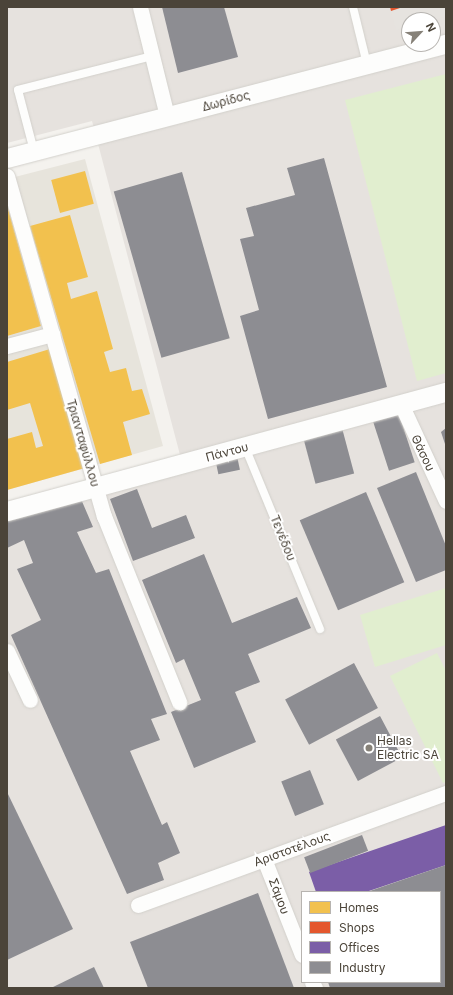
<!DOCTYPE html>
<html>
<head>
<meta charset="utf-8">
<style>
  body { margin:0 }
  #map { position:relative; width:453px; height:995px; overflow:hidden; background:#f4f2ee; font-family:Inter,sans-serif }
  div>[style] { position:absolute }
  .residential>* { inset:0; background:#e7e4dc }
  .industrial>* { inset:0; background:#e6e2de }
  .green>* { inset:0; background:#e1eecf }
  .parking>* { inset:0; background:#e6e3df }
  .homes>* { inset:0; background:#f2c14e; transform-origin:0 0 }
  .shops>* { inset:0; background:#e4572e }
  .offices>* { inset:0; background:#7b5ea7 }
  .industry>* { inset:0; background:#8d8d92; transform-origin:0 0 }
  .roads { filter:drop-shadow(0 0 1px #d2d0cb) drop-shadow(0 0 1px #d2d0cb) }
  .service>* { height:8px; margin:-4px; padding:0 4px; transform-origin:4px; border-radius:4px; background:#fdfdfc }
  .minor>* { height:15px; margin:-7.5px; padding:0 7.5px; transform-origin:7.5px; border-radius:7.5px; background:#fdfdfc }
  .tertiary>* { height:19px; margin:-9.5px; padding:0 9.5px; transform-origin:9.5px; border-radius:9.5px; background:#fdfdfc }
  .dots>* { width:11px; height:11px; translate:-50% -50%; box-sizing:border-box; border:2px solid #fff; border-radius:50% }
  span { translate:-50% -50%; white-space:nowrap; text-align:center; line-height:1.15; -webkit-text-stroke:4px #fff; paint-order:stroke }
  .street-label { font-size:12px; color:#4b4439 }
  .poi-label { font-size:12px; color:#4b4439 }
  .left { translate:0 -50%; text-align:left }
  .frame { position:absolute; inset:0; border:8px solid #4b4439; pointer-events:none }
  .legend { position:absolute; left:301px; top:891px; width:140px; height:92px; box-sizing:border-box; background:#fff; border:1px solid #b7b4b0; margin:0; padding:5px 7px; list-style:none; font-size:12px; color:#4b4439 }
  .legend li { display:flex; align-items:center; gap:8px; height:20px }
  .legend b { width:20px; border:1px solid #b7b4b0 }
  .north { position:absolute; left:401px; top:12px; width:40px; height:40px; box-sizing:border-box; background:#fff; border:1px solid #b7b4b0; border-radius:50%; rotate:64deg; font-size:11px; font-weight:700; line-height:16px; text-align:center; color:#4b4439 }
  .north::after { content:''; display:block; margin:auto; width:14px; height:18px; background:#868178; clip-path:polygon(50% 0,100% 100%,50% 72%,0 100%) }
</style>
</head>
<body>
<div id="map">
  <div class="residential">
    <div style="clip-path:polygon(85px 159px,163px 446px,7px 490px,7px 179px)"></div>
  </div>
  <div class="industrial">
    <div style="clip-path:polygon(evenodd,7px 7px,446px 7px,446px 988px,7px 988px,7px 520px,184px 470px,92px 121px,7px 143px,7px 7px,409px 20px,433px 20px,433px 44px,409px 44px,409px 20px,7px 7px,302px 892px,440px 892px,440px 982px,302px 982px,302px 892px)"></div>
  </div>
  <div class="green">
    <div style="clip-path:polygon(446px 74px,446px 373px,417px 381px,345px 100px)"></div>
    <div style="clip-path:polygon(446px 588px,446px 645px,375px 667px,360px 615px)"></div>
    <div style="clip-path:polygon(437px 653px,446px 671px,446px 782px,443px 783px,390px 676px)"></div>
  </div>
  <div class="parking">
    <div style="clip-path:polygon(405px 7px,446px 7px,446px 16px,432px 20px,409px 20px,409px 26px,396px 30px,391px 11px)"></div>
  </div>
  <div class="homes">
    <div style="left:85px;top:171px;width:34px;height:35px;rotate:75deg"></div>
    <div style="clip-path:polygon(7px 205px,41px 326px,7px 336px)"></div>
    <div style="clip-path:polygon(70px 215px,88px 277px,67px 283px,71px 299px,97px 291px,113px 349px,104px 352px,110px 372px,126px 368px,132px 391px,142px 389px,150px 414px,123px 422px,132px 455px,100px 464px,30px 226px)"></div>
    <div style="clip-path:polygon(50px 349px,85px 468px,7px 490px,7px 439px,32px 432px,36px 448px,43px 446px,30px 403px,7px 410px,7px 362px)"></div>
  </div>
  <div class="shops">
    <div style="clip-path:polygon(390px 7px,403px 7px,391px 11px)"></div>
  </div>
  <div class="offices">
    <div style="clip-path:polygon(446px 825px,446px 865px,366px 892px,316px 892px,309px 872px)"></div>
  </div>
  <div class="industry">
    <div style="clip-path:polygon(162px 7px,224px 7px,238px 57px,178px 73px)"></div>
    <div style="clip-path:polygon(324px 158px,387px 387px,268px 419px,240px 316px,259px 310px,240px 239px,254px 236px,246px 208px,295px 195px,287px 168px)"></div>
    <div style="left:182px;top:172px;width:173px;height:71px;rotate:74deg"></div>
    <div style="left:398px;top:411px;width:54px;height:27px;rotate:72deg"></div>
    <div style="left:342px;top:428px;width:47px;height:40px;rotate:75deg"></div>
    <div style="clip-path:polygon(446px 428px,446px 447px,441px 432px)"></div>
    <div style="left:237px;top:456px;width:14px;height:22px;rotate:78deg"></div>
    <div style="clip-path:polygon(416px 472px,446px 546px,446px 570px,416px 582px,377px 488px)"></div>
    <div style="clip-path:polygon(137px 489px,152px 528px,186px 515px,195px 538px,133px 561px,110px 499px)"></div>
    <div style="left:366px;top:492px;width:98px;height:72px;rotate:67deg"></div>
    <div style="clip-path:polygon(81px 499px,93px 527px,77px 532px,96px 573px,109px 569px,167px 714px,151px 719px,160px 740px,130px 751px,162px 825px,167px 822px,180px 853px,158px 863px,164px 880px,127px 894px,11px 635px,41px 620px,17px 569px,33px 563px,24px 540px,7px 548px,7px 520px)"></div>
    <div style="clip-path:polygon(204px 554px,232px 623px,297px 597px,311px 628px,248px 654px,260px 682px,235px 692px,256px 742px,194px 768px,171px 712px,201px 700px,184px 659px,176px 663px,142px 580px)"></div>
    <div style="left:354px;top:663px;width:51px;height:78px;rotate:62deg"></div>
    <div style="left:380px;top:716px;width:47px;height:50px;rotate:62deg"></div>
    <div style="left:310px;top:770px;width:37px;height:31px;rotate:68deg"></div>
    <div style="clip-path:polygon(7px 792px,73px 929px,7px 960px)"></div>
    <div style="left:362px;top:835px;width:17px;height:62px;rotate:69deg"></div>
    <div style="clip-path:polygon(446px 865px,446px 988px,330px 988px,328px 982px,440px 982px,440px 892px,367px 892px)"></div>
    <div style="clip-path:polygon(258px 893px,294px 988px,148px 988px,130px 942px)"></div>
    <div style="clip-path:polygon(94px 967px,104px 988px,51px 988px)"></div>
  </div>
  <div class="roads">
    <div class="service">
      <div style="left:353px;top:7px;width:59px;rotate:76.2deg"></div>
      <div style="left:34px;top:151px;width:63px;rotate:-104.7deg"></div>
      <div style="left:18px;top:90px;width:138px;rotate:-14.2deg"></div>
      <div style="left:245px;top:447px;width:197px;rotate:67.6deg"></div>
    </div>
    <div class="minor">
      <div style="left:140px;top:7px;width:112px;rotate:76.1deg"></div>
      <div style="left:7px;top:176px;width:354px;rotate:74.1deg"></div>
      <div style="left:104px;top:516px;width:201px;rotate:68deg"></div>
      <div style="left:7px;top:346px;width:47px;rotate:-14.9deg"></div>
      <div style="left:401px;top:404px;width:107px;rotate:65.1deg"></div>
      <div style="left:7px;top:651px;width:54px;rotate:64.9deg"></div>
      <div style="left:264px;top:859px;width:103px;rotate:68.4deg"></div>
      <div style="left:138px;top:905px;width:328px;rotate:-20deg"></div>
      <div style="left:312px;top:982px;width:7px;rotate:63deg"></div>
    </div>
    <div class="tertiary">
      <div style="left:7px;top:158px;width:454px;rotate:-14.6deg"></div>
      <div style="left:7px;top:511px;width:455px;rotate:-15.2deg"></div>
    </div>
  </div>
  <div class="dots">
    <div style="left:369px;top:748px;background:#868178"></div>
  </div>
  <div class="street-label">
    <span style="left:226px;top:101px;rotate:-15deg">Δωρίδος</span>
    <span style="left:83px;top:443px;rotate:74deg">Τριανταφύλλου</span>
    <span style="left:227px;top:452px;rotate:-15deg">Πάντου</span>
    <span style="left:423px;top:453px;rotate:65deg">Θάσου</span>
    <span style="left:283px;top:538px;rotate:68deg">Τενέδου</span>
    <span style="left:292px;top:849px;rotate:-20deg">Αριστοτέλους</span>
    <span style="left:279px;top:896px;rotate:69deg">Σάμου</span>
  </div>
  <div class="poi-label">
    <span class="left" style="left:377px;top:748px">Hellas<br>Electric SA</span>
  </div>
  <div class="frame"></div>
  <ul class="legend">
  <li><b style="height:11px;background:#f2c14e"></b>Homes</li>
  <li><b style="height:11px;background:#e4572e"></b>Shops</li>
  <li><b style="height:11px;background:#7b5ea7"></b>Offices</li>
  <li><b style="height:11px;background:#8d8d92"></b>Industry</li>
  </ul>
  <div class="north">N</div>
</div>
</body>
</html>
